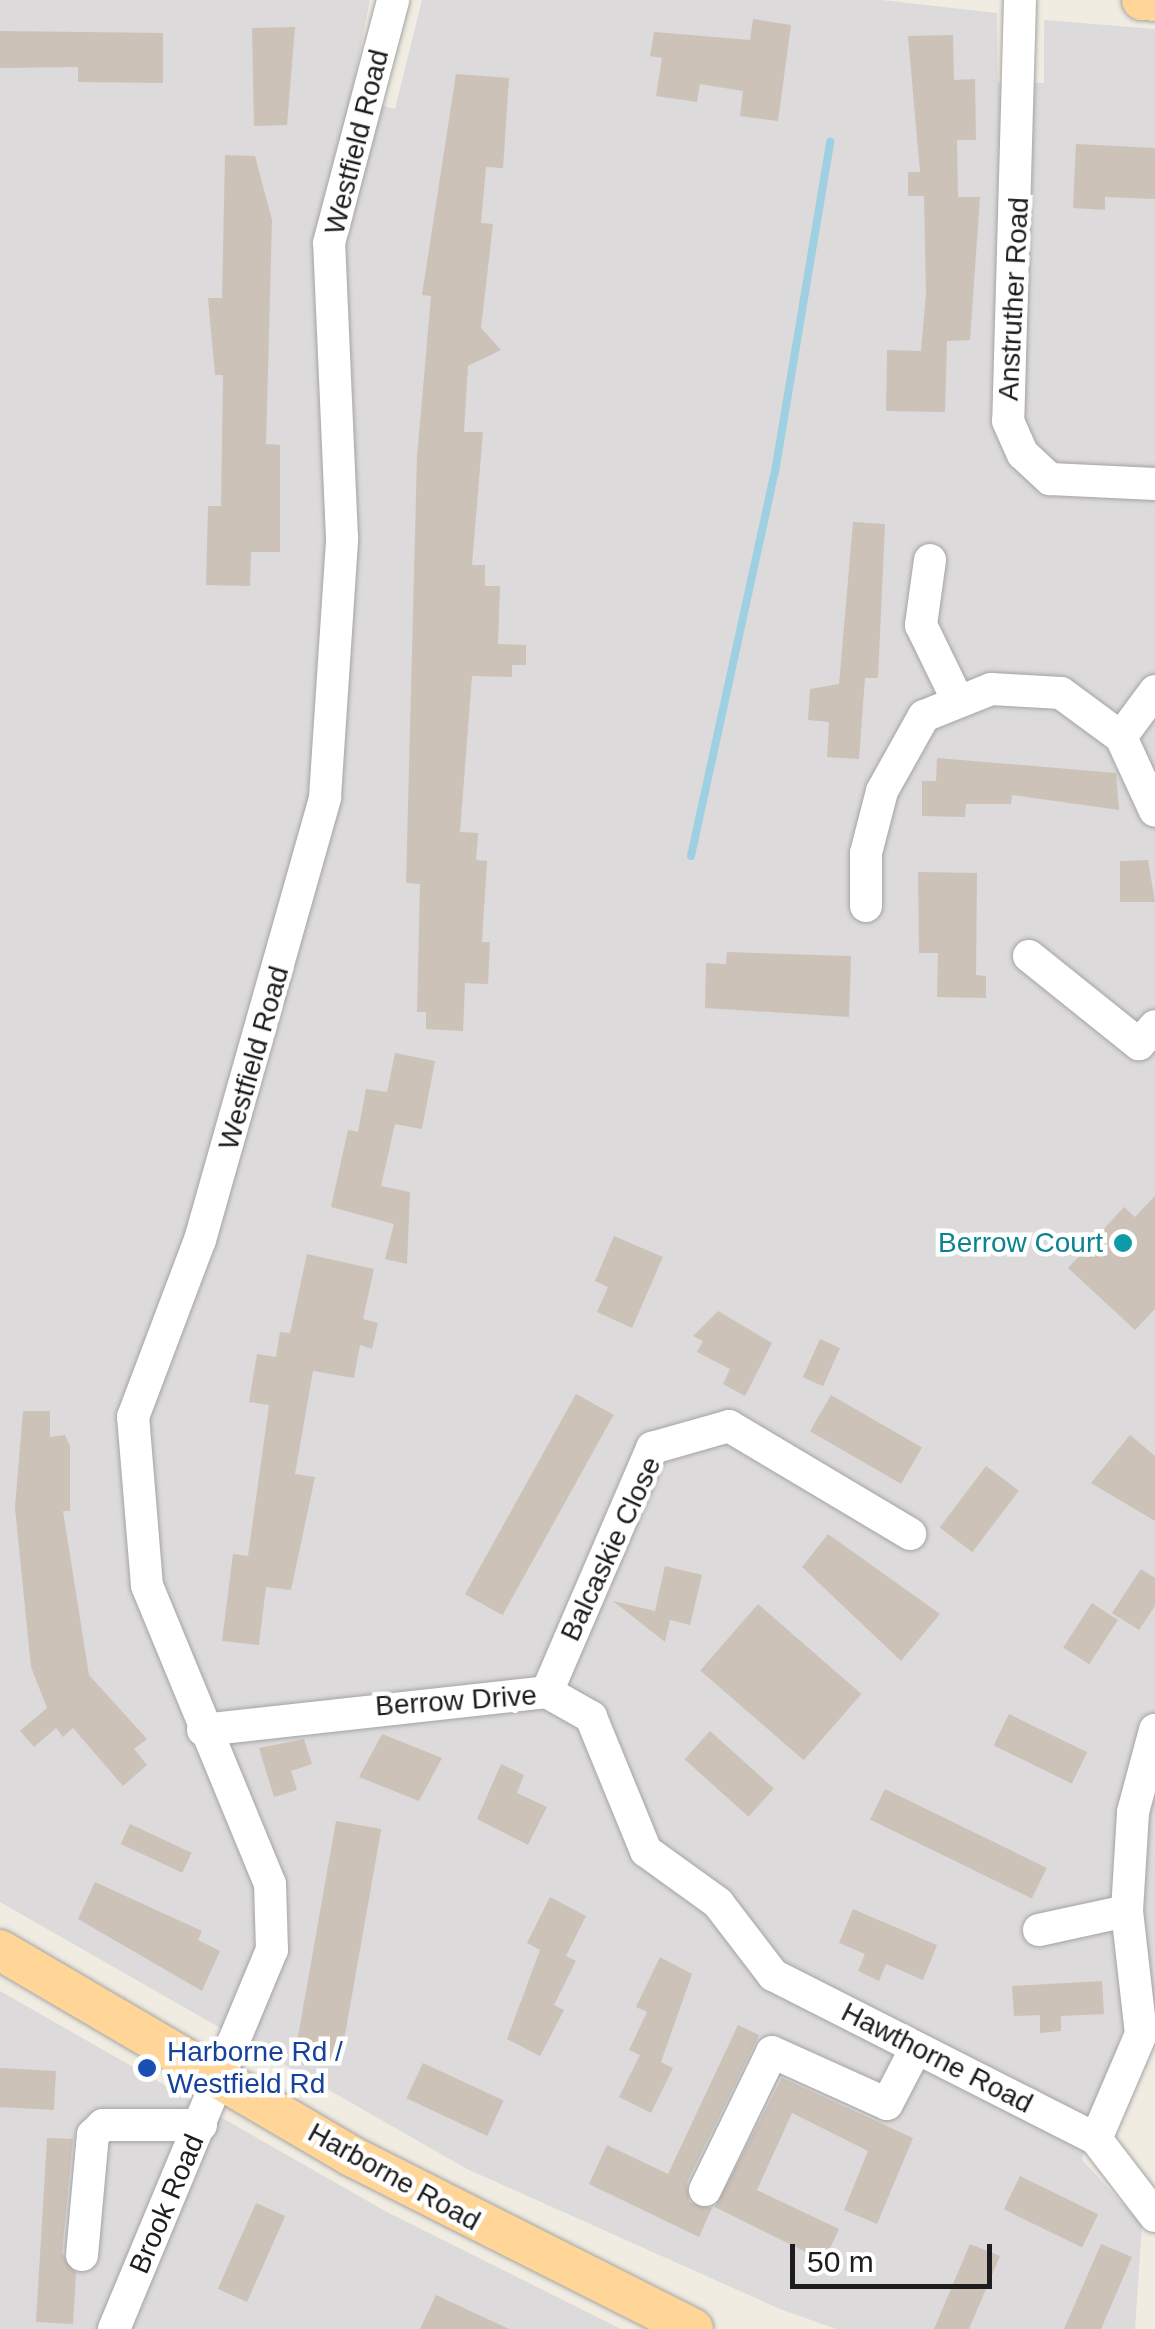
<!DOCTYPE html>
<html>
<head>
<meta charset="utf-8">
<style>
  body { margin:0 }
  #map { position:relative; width:1155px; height:2329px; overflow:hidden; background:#f0ece2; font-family:Arial,sans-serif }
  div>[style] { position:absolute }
  .residential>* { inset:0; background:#dcdada }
  .stream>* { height:8px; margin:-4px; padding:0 4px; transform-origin:4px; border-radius:4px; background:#9ed0e1 }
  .building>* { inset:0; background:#ccc2b8; transform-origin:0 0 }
  .roads { filter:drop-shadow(0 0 2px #a4a4a4) drop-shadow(0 0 2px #a4a4a4) }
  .minor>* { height:32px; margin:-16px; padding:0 16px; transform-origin:16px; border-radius:16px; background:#fff }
  .major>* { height:40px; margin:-20px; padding:0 20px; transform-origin:20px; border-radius:20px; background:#ffd698 }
  .dots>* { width:28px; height:28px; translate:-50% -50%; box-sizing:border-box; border:5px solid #fff; border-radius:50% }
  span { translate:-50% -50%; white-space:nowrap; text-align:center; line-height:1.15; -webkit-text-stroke:9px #fff; paint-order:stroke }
  .street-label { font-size:28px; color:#1d1d1d }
  .culture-label { font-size:28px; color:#0d838f }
  .right { translate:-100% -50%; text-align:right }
  .transit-label { font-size:28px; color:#164399 }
  .left { translate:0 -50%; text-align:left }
  .scale { position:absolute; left:790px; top:2244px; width:202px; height:45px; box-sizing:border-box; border:5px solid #1d1d1d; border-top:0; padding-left:12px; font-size:30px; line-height:35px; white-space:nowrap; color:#1d1d1d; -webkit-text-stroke:8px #fff; paint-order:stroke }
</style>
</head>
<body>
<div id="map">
  <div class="residential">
    <div style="clip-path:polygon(0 0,370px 0,351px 97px,395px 109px,422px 0,882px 0,997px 13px,998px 83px,1044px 83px,1044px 20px,1155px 29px,1155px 2025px,1123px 2030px,1082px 2160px,1142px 2224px,1135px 2329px,836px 2329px,780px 2309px,467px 2169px,0 1902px)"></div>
    <div style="clip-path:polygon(0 1991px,385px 2211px,621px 2329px,0 2329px)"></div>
  </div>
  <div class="stream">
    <div style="left:691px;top:856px;width:393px;rotate:-77.7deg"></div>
    <div style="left:775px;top:472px;width:335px;rotate:-80.5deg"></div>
  </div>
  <div class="building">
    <div style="clip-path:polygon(753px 19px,791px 25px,778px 121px,740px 116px,743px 91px,700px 84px,697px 102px,656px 96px,662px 58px,650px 56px,654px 32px,750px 40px)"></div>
    <div style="clip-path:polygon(295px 27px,287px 125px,254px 126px,252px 28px)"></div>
    <div style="clip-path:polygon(0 31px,163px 33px,163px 83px,78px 82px,78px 67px,0 68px)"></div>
    <div style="clip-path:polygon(953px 35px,954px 80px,975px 79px,976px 140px,957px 140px,958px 197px,980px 197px,970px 340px,947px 341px,945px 412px,886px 411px,887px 350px,921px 351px,926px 294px,924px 196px,908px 196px,908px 172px,920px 172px,908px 36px)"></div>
    <div style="clip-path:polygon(456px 74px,509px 78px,503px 168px,486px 167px,481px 223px,493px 224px,481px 328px,501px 350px,468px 366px,464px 432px,483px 432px,472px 565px,485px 565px,485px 586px,500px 586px,498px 644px,526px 645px,526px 665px,512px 665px,512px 677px,472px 676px,460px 832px,478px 833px,476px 860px,487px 861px,482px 942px,490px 942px,488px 984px,465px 983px,463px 1031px,426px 1029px,426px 1012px,417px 1012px,420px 884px,406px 883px,417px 457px,431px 296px,422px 295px)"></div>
    <div style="clip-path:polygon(1076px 144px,1155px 148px,1155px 199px,1105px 197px,1105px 210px,1073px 208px)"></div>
    <div style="clip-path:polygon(225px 155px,255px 156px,272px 220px,266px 444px,280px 445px,280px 552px,251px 552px,250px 586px,206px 585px,208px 506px,221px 506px,223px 375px,215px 375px,208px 298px,222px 298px)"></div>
    <div style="clip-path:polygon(853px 522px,885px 524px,878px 678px,865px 678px,859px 759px,827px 757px,829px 722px,808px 720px,810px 689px,839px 684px)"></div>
    <div style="clip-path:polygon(937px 758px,1116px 773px,1119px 810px,1012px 795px,1011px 804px,966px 804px,965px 817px,922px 816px,922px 781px,936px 781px)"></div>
    <div style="clip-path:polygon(1148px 860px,1155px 902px,1120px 902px,1120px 861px)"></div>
    <div style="clip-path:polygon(918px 872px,977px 873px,976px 975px,986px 976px,986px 998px,937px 997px,938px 953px,919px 953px)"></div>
    <div style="clip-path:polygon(727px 952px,851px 956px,849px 1017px,705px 1008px,706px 963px,726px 964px)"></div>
    <div style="clip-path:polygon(395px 1053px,435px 1061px,422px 1129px,395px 1124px,381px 1186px,410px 1192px,407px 1264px,385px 1259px,394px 1224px,331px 1207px,348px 1130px,358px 1132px,366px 1089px,387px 1092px)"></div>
    <div style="clip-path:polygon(1155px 1196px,1155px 1309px,1135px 1330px,1068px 1268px,1124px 1207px,1135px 1217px)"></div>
    <div style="clip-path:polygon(614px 1236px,663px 1257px,632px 1328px,597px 1312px,608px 1287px,595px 1281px)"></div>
    <div style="clip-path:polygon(307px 1254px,374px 1269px,363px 1319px,378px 1323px,372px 1349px,360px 1345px,354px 1378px,313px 1371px,295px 1474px,315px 1477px,291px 1590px,266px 1587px,259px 1645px,222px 1641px,233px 1554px,248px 1556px,269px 1405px,249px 1402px,257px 1354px,276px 1357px,280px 1332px,290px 1333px)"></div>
    <div style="clip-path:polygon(718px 1311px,772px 1343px,745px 1396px,723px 1384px,730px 1369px,697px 1352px,703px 1341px,693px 1336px)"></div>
    <div style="left:820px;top:1339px;width:22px;height:42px;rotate:24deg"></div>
    <div style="left:576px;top:1394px;width:43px;height:229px;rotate:29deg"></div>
    <div style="left:831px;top:1395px;width:105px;height:42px;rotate:30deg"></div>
    <div style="clip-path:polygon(23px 1411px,50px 1411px,50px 1437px,65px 1435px,70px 1446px,70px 1511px,63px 1511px,89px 1675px,147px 1739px,134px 1749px,147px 1765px,123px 1786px,73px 1728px,63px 1737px,56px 1728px,34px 1747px,20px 1731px,47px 1708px,31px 1667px,15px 1508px)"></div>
    <div style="clip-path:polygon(1130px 1435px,1155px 1456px,1155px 1521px,1091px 1483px)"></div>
    <div style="left:986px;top:1466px;width:41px;height:77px;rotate:37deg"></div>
    <div style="clip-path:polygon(828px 1534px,940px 1614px,901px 1661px,802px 1567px)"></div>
    <div style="clip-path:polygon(665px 1566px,702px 1575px,690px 1625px,670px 1620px,665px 1642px,613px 1601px,655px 1611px)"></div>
    <div style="clip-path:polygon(1141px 1569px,1155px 1578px,1155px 1606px,1139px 1630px,1112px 1613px)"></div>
    <div style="left:1092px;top:1603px;width:31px;height:53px;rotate:33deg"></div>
    <div style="left:758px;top:1604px;width:137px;height:88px;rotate:41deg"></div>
    <div style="left:1009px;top:1714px;width:87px;height:35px;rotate:26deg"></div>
    <div style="left:710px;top:1731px;width:86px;height:38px;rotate:42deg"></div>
    <div style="clip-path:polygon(382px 1734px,442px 1758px,419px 1801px,359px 1777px)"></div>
    <div style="clip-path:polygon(304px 1739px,312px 1764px,291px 1771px,297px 1790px,274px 1797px,259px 1748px)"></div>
    <div style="clip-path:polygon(501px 1764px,524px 1775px,517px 1793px,547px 1807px,528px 1845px,477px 1819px)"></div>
    <div style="left:885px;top:1789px;width:180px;height:34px;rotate:26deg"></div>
    <div style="left:336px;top:1821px;width:46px;height:236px;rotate:10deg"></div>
    <div style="left:130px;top:1824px;width:68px;height:22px;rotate:25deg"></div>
    <div style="clip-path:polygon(95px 1882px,202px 1931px,198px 1940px,220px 1951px,202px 1991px,78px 1919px)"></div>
    <div style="clip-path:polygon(550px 1897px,586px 1916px,566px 1956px,576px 1961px,554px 2005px,564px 2010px,540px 2056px,507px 2039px,540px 1950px,527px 1943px)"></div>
    <div style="clip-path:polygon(853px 1909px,937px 1945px,923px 1980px,886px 1964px,879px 1981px,858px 1971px,865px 1954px,839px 1943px)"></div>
    <div style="clip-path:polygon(660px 1957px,692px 1974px,661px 2062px,673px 2068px,651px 2113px,619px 2097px,640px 2055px,629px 2050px,647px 2012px,636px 2007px)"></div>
    <div style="clip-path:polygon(1102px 1981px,1104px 2014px,1061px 2016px,1061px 2031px,1040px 2033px,1040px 2015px,1014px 2016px,1012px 1986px)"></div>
    <div style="clip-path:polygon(738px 2025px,759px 2035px,687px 2182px,689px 2202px,712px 2208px,699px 2237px,589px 2184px,607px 2145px,668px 2174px)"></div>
    <div style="left:423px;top:2063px;width:89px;height:39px;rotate:25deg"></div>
    <div style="left:0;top:2068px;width:56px;height:39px;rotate:3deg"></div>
    <div style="clip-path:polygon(782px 2078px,913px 2138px,877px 2224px,844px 2210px,868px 2151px,792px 2113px,757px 2190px,839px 2229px,824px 2261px,715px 2207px)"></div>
    <div style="clip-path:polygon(47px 2138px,73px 2139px,62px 2253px,76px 2273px,73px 2324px,36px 2322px)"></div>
    <div style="left:1020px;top:2176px;width:87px;height:37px;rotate:26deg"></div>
    <div style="left:256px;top:2203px;width:32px;height:94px;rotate:24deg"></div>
    <div style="clip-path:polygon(970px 2244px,1000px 2256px,969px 2329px,934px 2329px)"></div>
    <div style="clip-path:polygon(1101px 2244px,1132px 2257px,1101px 2329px,1064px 2329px)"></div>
    <div style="clip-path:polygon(436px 2295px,509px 2329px,420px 2329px)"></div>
  </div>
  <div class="roads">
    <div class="minor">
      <div style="left:1020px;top:0;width:421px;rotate:91.6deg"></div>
      <div style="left:1008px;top:421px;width:36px;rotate:66deg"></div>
      <div style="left:1023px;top:454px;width:37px;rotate:43deg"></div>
      <div style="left:1050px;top:479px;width:105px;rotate:2.7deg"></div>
      <div style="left:930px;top:560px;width:66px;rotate:97.9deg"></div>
      <div style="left:921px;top:625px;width:80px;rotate:64.1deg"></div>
      <div style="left:1155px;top:691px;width:57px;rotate:126.5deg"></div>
      <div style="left:1121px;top:737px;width:81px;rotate:65.3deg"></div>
      <div style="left:866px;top:906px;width:53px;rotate:-90deg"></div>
      <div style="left:866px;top:853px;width:64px;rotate:-75.5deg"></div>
      <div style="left:882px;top:791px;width:86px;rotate:-60.8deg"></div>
      <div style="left:924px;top:716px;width:72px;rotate:-21.9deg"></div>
      <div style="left:991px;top:689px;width:70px;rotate:3.3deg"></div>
      <div style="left:1061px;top:693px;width:74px;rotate:36.3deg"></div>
      <div style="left:1029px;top:956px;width:141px;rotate:38.7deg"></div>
      <div style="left:1139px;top:1044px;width:24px;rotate:-48deg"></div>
      <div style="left:547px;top:1692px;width:266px;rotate:-66.7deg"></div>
      <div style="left:652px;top:1448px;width:80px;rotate:-15.9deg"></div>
      <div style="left:729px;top:1426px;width:211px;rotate:30.8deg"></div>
      <div style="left:203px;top:1730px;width:346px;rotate:-6.3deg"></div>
      <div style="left:547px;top:1692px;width:51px;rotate:29.6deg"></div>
      <div style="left:591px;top:1717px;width:145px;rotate:67.7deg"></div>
      <div style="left:646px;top:1851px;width:89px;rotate:35.8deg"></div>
      <div style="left:718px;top:1903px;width:91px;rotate:52.6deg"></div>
      <div style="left:773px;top:1975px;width:362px;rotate:26.9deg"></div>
      <div style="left:1096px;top:2139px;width:97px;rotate:52.5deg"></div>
      <div style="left:1039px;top:1930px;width:90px;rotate:-12.2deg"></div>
      <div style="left:1096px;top:2139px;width:114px;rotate:-66.8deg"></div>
      <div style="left:1141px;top:2034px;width:124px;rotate:-96.5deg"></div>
      <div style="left:1127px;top:1911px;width:99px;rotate:-86.5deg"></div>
      <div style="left:1133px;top:1812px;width:85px;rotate:-75deg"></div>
      <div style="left:705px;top:2190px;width:153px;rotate:-64.1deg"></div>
      <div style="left:772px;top:2052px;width:126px;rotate:24.3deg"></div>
      <div style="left:887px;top:2104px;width:63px;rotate:-62.6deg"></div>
      <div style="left:82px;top:2255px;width:121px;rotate:-84.8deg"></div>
      <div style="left:93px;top:2135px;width:14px;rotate:-45deg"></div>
      <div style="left:103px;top:2125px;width:98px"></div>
      <div style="left:114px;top:2329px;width:411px;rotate:-67.4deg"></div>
      <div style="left:272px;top:1950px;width:66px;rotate:-91.7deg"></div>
      <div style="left:270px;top:1884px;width:322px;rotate:-112.4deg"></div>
      <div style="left:147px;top:1586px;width:170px;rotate:-94.7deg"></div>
      <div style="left:133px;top:1417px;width:189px;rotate:-69.3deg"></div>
      <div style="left:200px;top:1240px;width:460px;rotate:-74.2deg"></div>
      <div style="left:325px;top:797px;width:260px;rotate:-86.2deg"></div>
      <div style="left:342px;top:538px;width:295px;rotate:-92.5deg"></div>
      <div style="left:329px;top:243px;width:251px;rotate:-75.2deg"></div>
    </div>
    <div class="major">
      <div style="left:1142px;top:0;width:13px;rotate:4deg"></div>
      <div style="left:0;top:1950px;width:407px;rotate:30.4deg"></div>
      <div style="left:351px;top:2156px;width:383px;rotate:26.8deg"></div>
    </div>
  </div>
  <div class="dots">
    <div style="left:1123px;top:1243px;background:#0f9aa8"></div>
    <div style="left:147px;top:2068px;background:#1a4fb4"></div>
  </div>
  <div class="street-label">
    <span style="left:357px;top:142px;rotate:-76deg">Westfield Road</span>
    <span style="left:1014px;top:299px;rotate:-87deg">Anstruther Road</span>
    <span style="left:254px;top:1058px;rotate:-74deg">Westfield Road</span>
    <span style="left:611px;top:1549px;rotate:-65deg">Balcaskie Close</span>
    <span style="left:456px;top:1701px;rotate:-4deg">Berrow Drive</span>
    <span style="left:937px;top:2058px;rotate:27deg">Hawthorne Road</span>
    <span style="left:394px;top:2177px;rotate:29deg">Harborne Road</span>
    <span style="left:167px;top:2204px;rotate:-67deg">Brook Road</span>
  </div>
  <div class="culture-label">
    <span class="right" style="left:1103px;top:1243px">Berrow Court</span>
  </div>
  <div class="transit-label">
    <span class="left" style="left:167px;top:2068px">Harborne Rd /<br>Westfield Rd</span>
  </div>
  <div class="scale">50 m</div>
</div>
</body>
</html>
